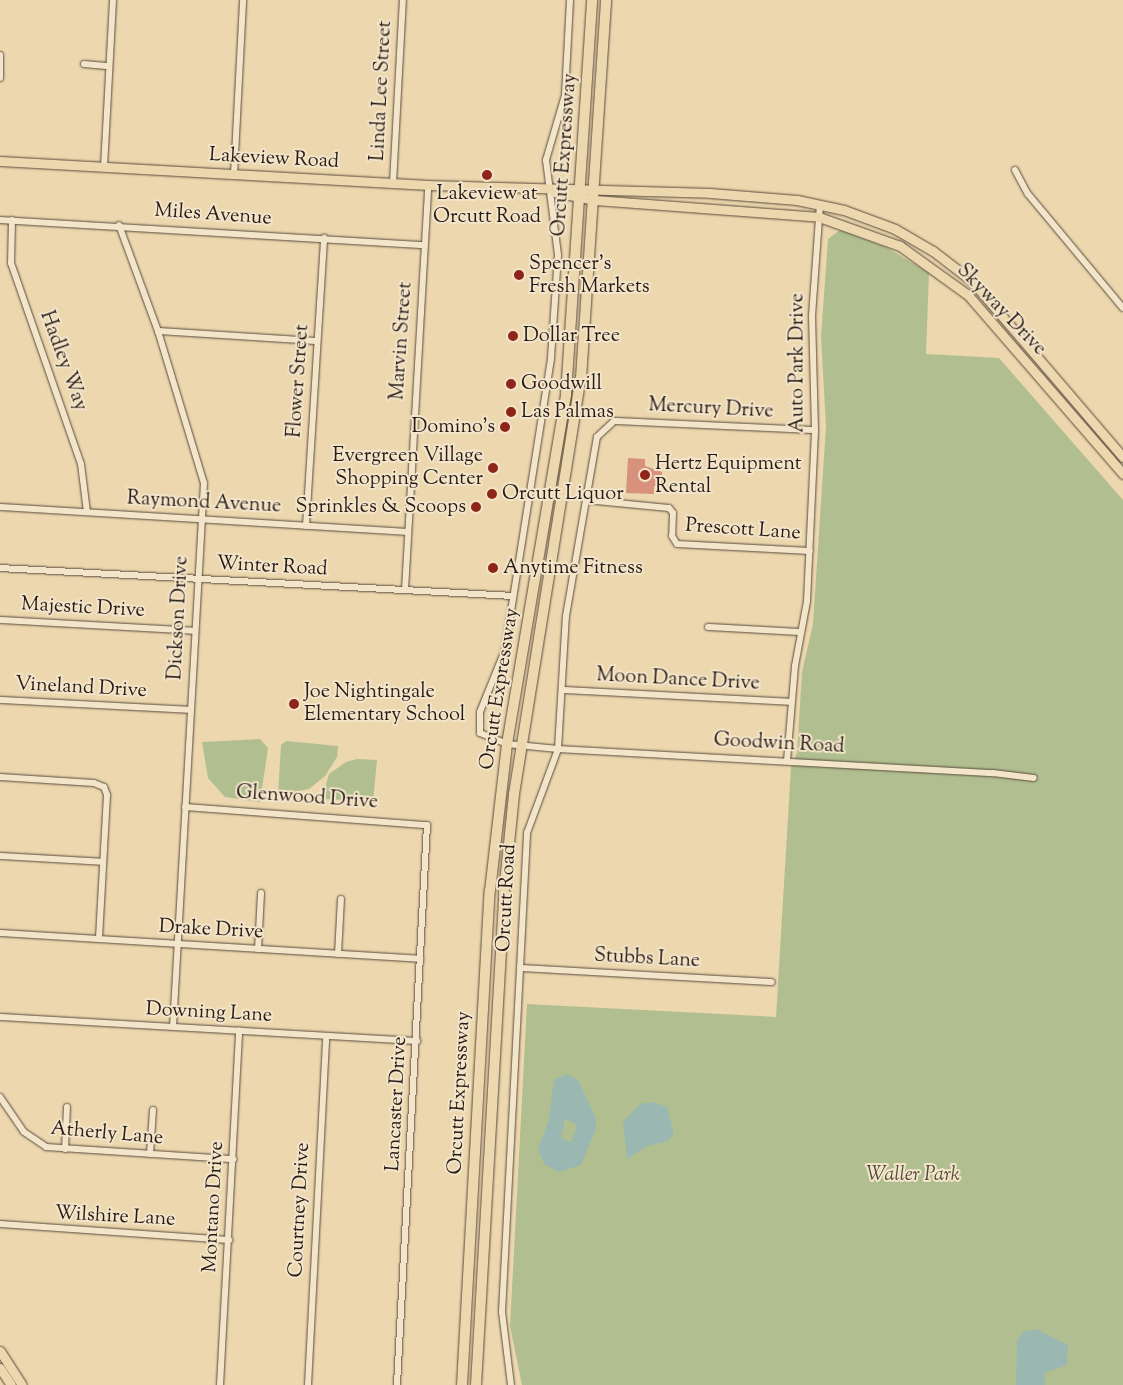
<!DOCTYPE html>
<html>
<head>
<meta charset="utf-8">
<style>
  body { margin:0 }
  #map { position:relative; width:1123px; height:1385px; overflow:hidden; background:#ecd7ae; font-family:"Sorts Mill Goudy",serif }
  div>[style] { position:absolute }
  .green>* { inset:0; background:#b1bf90 }
  .water>* { inset:0; background:#9ab8b1 }
  .building>* { inset:0; background:#d7917d }
  .roads { filter:drop-shadow(0 0 1px #594a3c) drop-shadow(0 0 1px #594a3c) }
  .minor>* { height:6px; margin:-3px; padding:0 3px; transform-origin:3px; border-radius:3px; background:#f3e5ca }
  .major>* { height:9px; margin:-4.5px; padding:0 4.5px; transform-origin:4.5px; border-radius:4.5px; background:#ecd7ae }
  .highway>* { height:10px; margin:-5px; padding:0 5px; transform-origin:5px; border-radius:5px; background:#ecd7ae }
  .dots>* { width:14px; height:14px; translate:-50% -50%; box-sizing:border-box; border:2px solid #f3e5ca; border-radius:50% }
  span { translate:-50% -50%; white-space:nowrap; text-align:center; line-height:1.15; -webkit-text-stroke:4px #f3e5ca; paint-order:stroke }
  .street-label { font-size:20px; color:#281b16 }
  .poi-label { font-size:20px; color:#281b16 }
  .left { translate:0 -50%; text-align:left }
  .right { translate:-100% -50%; text-align:right }
  .park-label { font-size:20px; color:#514c3b; font-style:italic }
</style>
</head>
<body>
<div id="map">
  <div class="green">
    <div style="clip-path:polygon(840px 230px,888px 248px,929px 273px,926px 354px,999px 358px,1123px 500px,1123px 1385px,522px 1385px,510px 1326px,527px 1004px,776px 1017px,791px 767px,797px 753px,802px 672px,813px 624px,826px 426px,821px 337px,828px 239px)"></div>
    <div style="clip-path:polygon(260px 739px,268px 748px,260px 802px,225px 797px,208px 778px,202px 742px)"></div>
    <div style="clip-path:polygon(286px 741px,338px 746px,337px 757px,325px 776px,309px 789px,278px 795px,281px 745px)"></div>
    <div style="clip-path:polygon(357px 759px,377px 760px,373px 801px,322px 799px,329px 774px,346px 762px)"></div>
  </div>
  <div class="water">
    <div style="clip-path:polygon(evenodd,567px 1074px,578px 1080px,596px 1118px,596px 1129px,581px 1165px,558px 1172px,544px 1164px,538px 1149px,549px 1120px,553px 1086px,555px 1079px,567px 1074px,565px 1119px,577px 1125px,571px 1143px,561px 1137px,565px 1119px)"></div>
    <div style="clip-path:polygon(653px 1102px,667px 1107px,674px 1133px,668px 1141px,647px 1146px,627px 1159px,623px 1122px,640px 1104px)"></div>
    <div style="clip-path:polygon(1036px 1329px,1068px 1345px,1067px 1365px,1044px 1373px,1045px 1385px,1016px 1385px,1017px 1340px,1023px 1332px)"></div>
  </div>
  <div class="building">
    <div style="clip-path:polygon(628px 458px,645px 459px,645px 466px,662px 472px,662px 487px,654px 486px,654px 494px,626px 493px)"></div>
  </div>
  <div class="roads">
    <div class="minor">
      <div style="left:570px;top:0;width:95px;rotate:93deg"></div>
      <div style="left:565px;top:95px;width:68px;rotate:106.3deg"></div>
      <div style="left:546px;top:160px;width:96px;rotate:82.8deg"></div>
      <div style="left:558px;top:255px;width:104px;rotate:93.9deg"></div>
      <div style="left:551px;top:359px;width:295px;rotate:99deg"></div>
      <div style="left:505px;top:650px;width:67px;rotate:112deg"></div>
      <div style="left:480px;top:712px;width:21px;rotate:90deg"></div>
      <div style="left:480px;top:733px;width:29px;rotate:22deg"></div>
      <div style="left:507px;top:744px;width:51px;rotate:5.6deg"></div>
      <div style="left:558px;top:749px;width:436px;rotate:3.2deg"></div>
      <div style="left:993px;top:773px;width:41px;rotate:7deg"></div>
      <div style="left:0;top:55px;width:23px;rotate:90deg"></div>
      <div style="left:84px;top:64px;width:25px;rotate:5deg"></div>
      <div style="left:104px;top:167px;width:167px;rotate:-86.9deg"></div>
      <div style="left:1015px;top:170px;width:27px;rotate:62deg"></div>
      <div style="left:1028px;top:194px;width:148px;rotate:50.2deg"></div>
      <div style="left:234px;top:174px;width:174px;rotate:-87deg"></div>
      <div style="left:393px;top:183px;width:183px;rotate:-86.9deg"></div>
      <div style="left:0;top:220px;width:425px;rotate:3.4deg"></div>
      <div style="left:12px;top:220px;width:43px;rotate:91.3deg"></div>
      <div style="left:11px;top:263px;width:213px;rotate:70.8deg"></div>
      <div style="left:81px;top:464px;width:48px;rotate:82.9deg"></div>
      <div style="left:119px;top:225px;width:113px;rotate:69.8deg"></div>
      <div style="left:158px;top:331px;width:159px;rotate:73.2deg"></div>
      <div style="left:204px;top:483px;width:545px;rotate:93.26deg"></div>
      <div style="left:158px;top:331px;width:159px;rotate:3.6deg"></div>
      <div style="left:586px;top:500px;width:83px;rotate:5.5deg"></div>
      <div style="left:669px;top:508px;width:6px;rotate:51deg"></div>
      <div style="left:673px;top:513px;width:23px;rotate:92deg"></div>
      <div style="left:672px;top:536px;width:9px;rotate:58deg"></div>
      <div style="left:677px;top:544px;width:133px;rotate:3deg"></div>
      <div style="left:0;top:507px;width:406px;rotate:3.5deg"></div>
      <div style="left:306px;top:526px;width:289px;rotate:-86.4deg"></div>
      <div style="left:0;top:568px;width:514px;rotate:3.12deg"></div>
      <div style="left:405px;top:590px;width:406px;rotate:-86.7deg"></div>
      <div style="left:0;top:620px;width:195px;rotate:3.2deg"></div>
      <div style="left:708px;top:627px;width:93px;rotate:3.1deg"></div>
      <div style="left:563px;top:690px;width:228px;rotate:3deg"></div>
      <div style="left:0;top:700px;width:190px;rotate:3deg"></div>
      <div style="left:787px;top:761px;width:95px;rotate:-85.2deg"></div>
      <div style="left:795px;top:666px;width:66px;rotate:-79.5deg"></div>
      <div style="left:807px;top:601px;width:171px;rotate:-87.3deg"></div>
      <div style="left:815px;top:430px;width:114px;rotate:-91.5deg"></div>
      <div style="left:812px;top:316px;width:112px;rotate:-85.9deg"></div>
      <div style="left:0;top:777px;width:94px;rotate:3.7deg"></div>
      <div style="left:94px;top:783px;width:11px;rotate:22deg"></div>
      <div style="left:104px;top:787px;width:9px;rotate:69deg"></div>
      <div style="left:107px;top:795px;width:144px;rotate:93.2deg"></div>
      <div style="left:185px;top:807px;width:243px;rotate:4.3deg"></div>
      <div style="left:427px;top:825px;width:561px;rotate:93.07deg"></div>
      <div style="left:0;top:856px;width:103px;rotate:3.3deg"></div>
      <div style="left:0;top:933px;width:421px;rotate:3.5deg"></div>
      <div style="left:258px;top:949px;width:56px;rotate:-86.9deg"></div>
      <div style="left:338px;top:954px;width:55px;rotate:-86.9deg"></div>
      <div style="left:520px;top:968px;width:252px;rotate:3.2deg"></div>
      <div style="left:0;top:1017px;width:418px;rotate:3.3deg"></div>
      <div style="left:0;top:1097px;width:42px;rotate:55.6deg"></div>
      <div style="left:24px;top:1132px;width:27px;rotate:34deg"></div>
      <div style="left:46px;top:1147px;width:188px;rotate:3.7deg"></div>
      <div style="left:65px;top:1149px;width:42px;rotate:-87.3deg"></div>
      <div style="left:150px;top:1154px;width:44px;rotate:-86.1deg"></div>
      <div style="left:0;top:1224px;width:230px;rotate:4deg"></div>
      <div style="left:220px;top:1385px;width:355px;rotate:-86.9deg"></div>
      <div style="left:308px;top:1385px;width:349px;rotate:-87deg"></div>
      <div style="left:511px;top:1385px;width:74px;rotate:-97deg"></div>
      <div style="left:502px;top:1312px;width:480px;rotate:-87deg"></div>
      <div style="left:527px;top:833px;width:90px;rotate:-69.7deg"></div>
      <div style="left:558px;top:749px;width:133px;rotate:-86.6deg"></div>
      <div style="left:566px;top:616px;width:182px;rotate:-80.2deg"></div>
      <div style="left:597px;top:437px;width:23px;rotate:-43deg"></div>
      <div style="left:614px;top:421px;width:201px;rotate:2.6deg"></div>
    </div>
    <div class="major">
      <div style="left:0;top:161px;width:429px;rotate:3.2deg"></div>
      <div style="left:428px;top:185px;width:282px;rotate:1.6deg"></div>
      <div style="left:710px;top:193px;width:87px;rotate:4.6deg"></div>
      <div style="left:797px;top:200px;width:48px;rotate:12deg"></div>
      <div style="left:844px;top:210px;width:54px;rotate:20.4deg"></div>
      <div style="left:895px;top:229px;width:44px;rotate:30.1deg"></div>
      <div style="left:933px;top:251px;width:49px;rotate:37.6deg"></div>
      <div style="left:972px;top:281px;width:232px;rotate:49.4deg"></div>
      <div style="left:554px;top:192px;width:42px;rotate:11deg"></div>
      <div style="left:595px;top:200px;width:225px;rotate:4.3deg"></div>
      <div style="left:819px;top:217px;width:86px;rotate:19.7deg"></div>
      <div style="left:900px;top:246px;width:84px;rotate:35.8deg"></div>
      <div style="left:968px;top:295px;width:237px;rotate:49.1deg"></div>
      <div style="left:0;top:1351px;width:40px;rotate:57.1deg"></div>
      <div style="left:0;top:1368px;width:20px;rotate:57deg"></div>
    </div>
    <div class="highway">
      <div style="left:462px;top:1385px;width:495px;rotate:-86.8deg"></div>
      <div style="left:490px;top:891px;width:148px;rotate:-83.4deg"></div>
      <div style="left:507px;top:744px;width:355px;rotate:-80.4deg"></div>
      <div style="left:566px;top:394px;width:395px;rotate:-86.2deg"></div>
      <div style="left:476px;top:1385px;width:493px;rotate:-86.7deg"></div>
      <div style="left:504px;top:893px;width:100px;rotate:-84.2deg"></div>
      <div style="left:514px;top:794px;width:421px;rotate:-80.9deg"></div>
      <div style="left:581px;top:378px;width:379px;rotate:-86.2deg"></div>
    </div>
  </div>
  <div class="dots">
    <div style="left:487px;top:175px;background:#8f2418"></div>
    <div style="left:519px;top:275px;background:#8f2418"></div>
    <div style="left:513px;top:336px;background:#8f2418"></div>
    <div style="left:511px;top:384px;background:#8f2418"></div>
    <div style="left:511px;top:412px;background:#8f2418"></div>
    <div style="left:505px;top:427px;background:#8f2418"></div>
    <div style="left:493px;top:468px;background:#8f2418"></div>
    <div style="left:645px;top:475px;background:#8f2418"></div>
    <div style="left:492px;top:494px;background:#8f2418"></div>
    <div style="left:476px;top:507px;background:#8f2418"></div>
    <div style="left:493px;top:568px;background:#8f2418"></div>
    <div style="left:294px;top:704px;background:#8f2418"></div>
  </div>
  <div class="street-label">
    <span style="left:382px;top:91px;rotate:-87deg">Linda Lee Street</span>
    <span style="left:565px;top:155px;rotate:-86deg">Orcutt Expressway</span>
    <span style="left:274px;top:159px;rotate:3deg">Lakeview Road</span>
    <span style="left:213px;top:215px;rotate:4deg">Miles Avenue</span>
    <span style="left:1001px;top:310px;rotate:46deg">Skyway Drive</span>
    <span style="left:402px;top:341px;rotate:-86deg">Marvin Street</span>
    <span style="left:63px;top:361px;rotate:70deg">Hadley Way</span>
    <span style="left:798px;top:363px;rotate:-90deg">Auto Park Drive</span>
    <span style="left:299px;top:381px;rotate:-86deg">Flower Street</span>
    <span style="left:711px;top:409px;rotate:3deg">Mercury Drive</span>
    <span style="left:204px;top:503px;rotate:3deg">Raymond Avenue</span>
    <span style="left:743px;top:530px;rotate:4deg">Prescott Lane</span>
    <span style="left:272px;top:567px;rotate:3deg">Winter Road</span>
    <span style="left:83px;top:608px;rotate:3deg">Majestic Drive</span>
    <span style="left:179px;top:618px;rotate:-87deg">Dickson Drive</span>
    <span style="left:678px;top:680px;rotate:3deg">Moon Dance Drive</span>
    <span style="left:81px;top:688px;rotate:3deg">Vineland Drive</span>
    <span style="left:500px;top:689px;rotate:-81deg">Orcutt Expressway</span>
    <span style="left:779px;top:744px;rotate:3deg">Goodwin Road</span>
    <span style="left:307px;top:798px;rotate:4deg">Glenwood Drive</span>
    <span style="left:507px;top:898px;rotate:-87deg">Orcutt Road</span>
    <span style="left:211px;top:930px;rotate:3deg">Drake Drive</span>
    <span style="left:647px;top:959px;rotate:3deg">Stubbs Lane</span>
    <span style="left:209px;top:1013px;rotate:3deg">Downing Lane</span>
    <span style="left:460px;top:1093px;rotate:-87deg">Orcutt Expressway</span>
    <span style="left:397px;top:1104px;rotate:-87deg">Lancaster Drive</span>
    <span style="left:107px;top:1134px;rotate:5deg">Atherly Lane</span>
    <span style="left:214px;top:1207px;rotate:-87deg">Montano Drive</span>
    <span style="left:300px;top:1210px;rotate:-87deg">Courtney Drive</span>
    <span style="left:115px;top:1217px;rotate:3deg">Wilshire Lane</span>
  </div>
  <div class="poi-label">
    <span style="left:487px;top:206px">Lakeview at<br>Orcutt Road</span>
    <span class="left" style="left:529px;top:276px">Spencer's<br>Fresh Markets</span>
    <span class="left" style="left:523px;top:336px">Dollar Tree</span>
    <span class="left" style="left:521px;top:384px">Goodwill</span>
    <span class="left" style="left:521px;top:412px">Las Palmas</span>
    <span class="right" style="left:495px;top:427px">Domino's</span>
    <span class="right" style="left:483px;top:468px">Evergreen Village<br>Shopping Center</span>
    <span class="left" style="left:655px;top:476px">Hertz Equipment<br>Rental</span>
    <span class="left" style="left:502px;top:494px">Orcutt Liquor</span>
    <span class="right" style="left:466px;top:507px">Sprinkles &amp; Scoops</span>
    <span class="left" style="left:503px;top:568px">Anytime Fitness</span>
    <span class="left" style="left:304px;top:704px">Joe Nightingale<br>Elementary School</span>
  </div>
  <div class="park-label">
    <span style="left:913px;top:1175px">Waller Park</span>
  </div>
</div>
</body>
</html>
